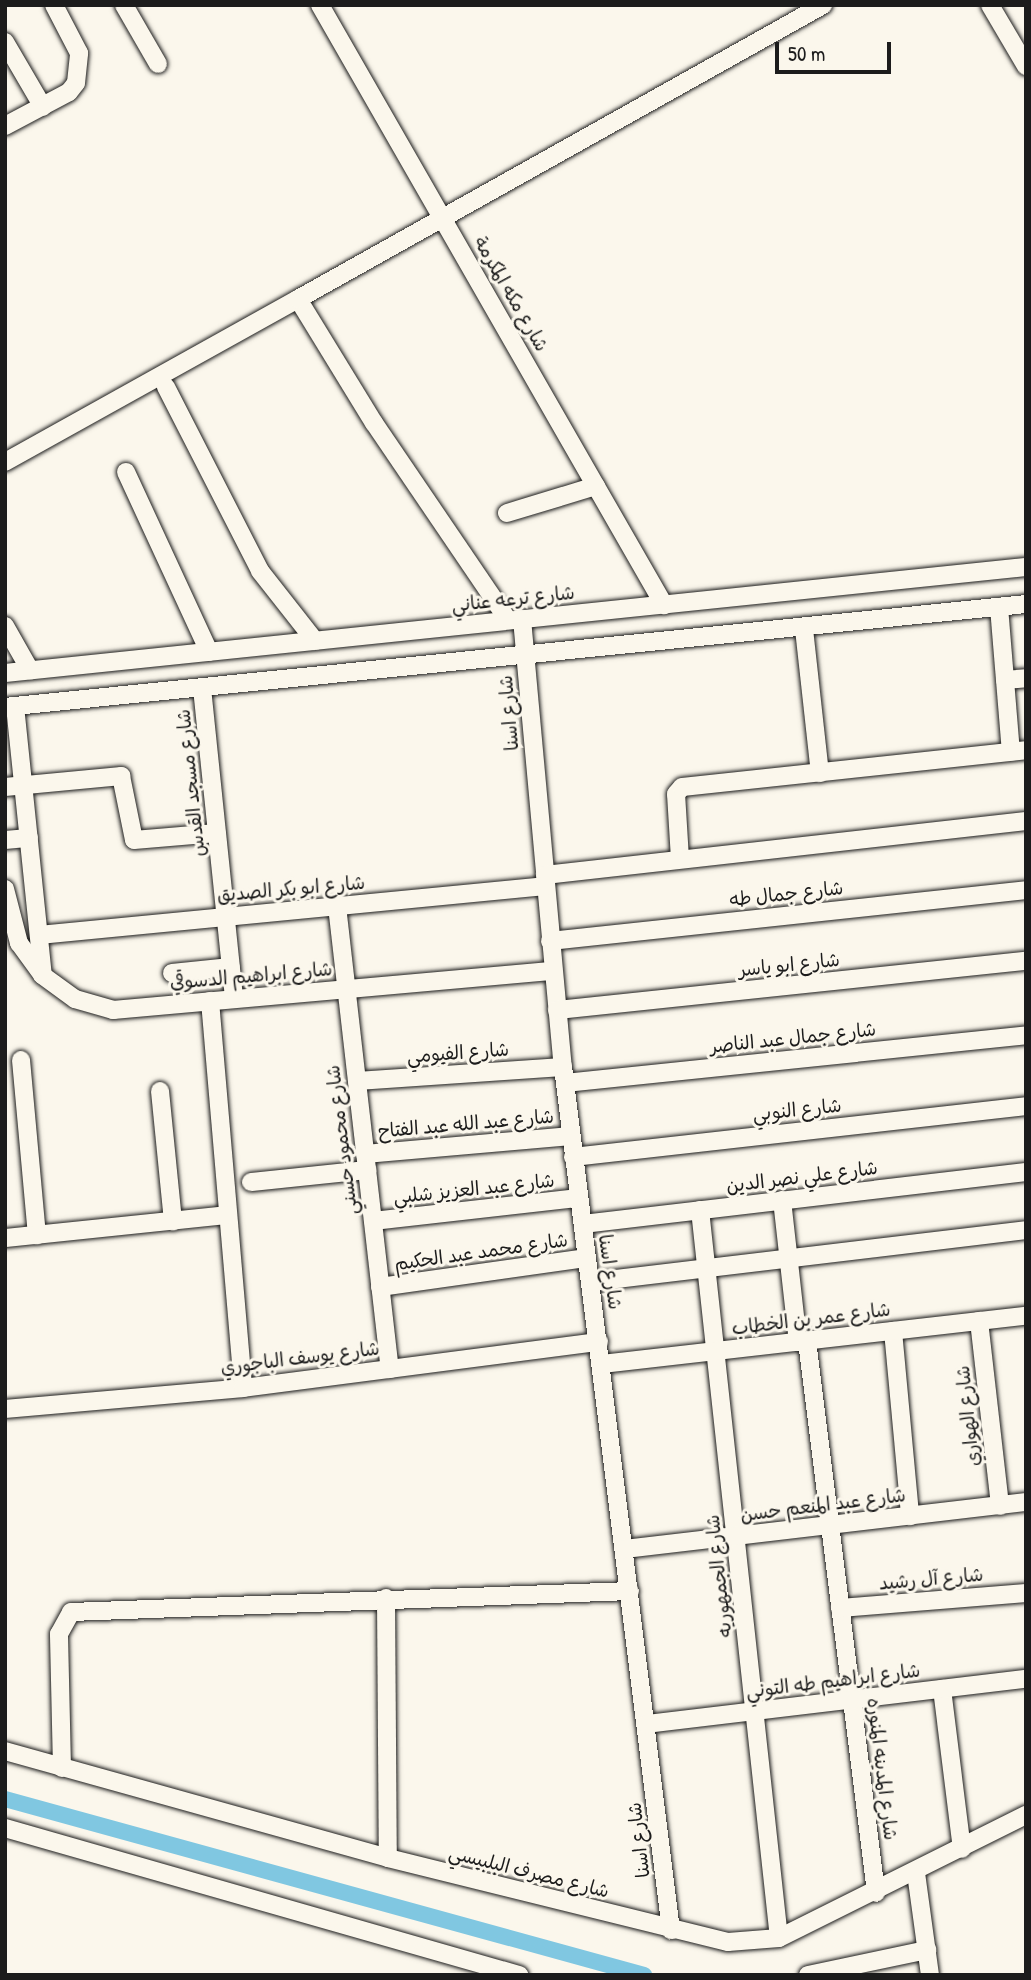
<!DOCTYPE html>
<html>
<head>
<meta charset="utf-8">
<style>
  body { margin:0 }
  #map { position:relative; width:1031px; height:1980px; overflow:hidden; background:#fbf7ec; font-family:"Patrick Hand","Playpen Sans Arabic",sans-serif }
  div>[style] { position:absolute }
  .canal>* { height:16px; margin:-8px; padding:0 8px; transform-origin:8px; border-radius:8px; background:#80c7e1 }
  .roads { filter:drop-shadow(0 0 2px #1c1c1c) drop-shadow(0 0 2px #1c1c1c) }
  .minor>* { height:18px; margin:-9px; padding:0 9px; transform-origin:9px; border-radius:9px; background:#fbf7ec }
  span { translate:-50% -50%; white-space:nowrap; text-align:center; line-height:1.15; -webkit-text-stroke:6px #fbf7ec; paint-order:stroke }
  .street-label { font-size:19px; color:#1c1c1c }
  .frame { position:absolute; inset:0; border:7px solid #1c1c1c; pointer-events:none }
  .scale { position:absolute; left:775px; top:42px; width:116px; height:32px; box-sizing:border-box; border:4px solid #1c1c1c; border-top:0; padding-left:9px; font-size:21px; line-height:24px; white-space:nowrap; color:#1c1c1c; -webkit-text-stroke:5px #fbf7ec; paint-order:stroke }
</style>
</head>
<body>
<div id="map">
  <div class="canal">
    <div style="left:5px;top:1799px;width:663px;rotate:15.4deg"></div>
  </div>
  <div class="roads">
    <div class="minor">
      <div style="left:124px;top:5px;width:68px;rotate:60deg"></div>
      <div style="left:320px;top:5px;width:692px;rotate:60.17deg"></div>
      <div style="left:990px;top:5px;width:71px;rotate:59.5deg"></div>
      <div style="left:5px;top:42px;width:75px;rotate:59.7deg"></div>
      <div style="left:5px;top:126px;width:72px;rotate:-28deg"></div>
      <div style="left:69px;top:92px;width:11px;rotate:-52deg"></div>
      <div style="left:76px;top:83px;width:30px;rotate:-84deg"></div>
      <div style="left:79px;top:53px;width:54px;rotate:-117.5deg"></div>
      <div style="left:166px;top:387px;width:207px;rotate:62.9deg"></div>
      <div style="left:260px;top:571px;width:89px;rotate:51.8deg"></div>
      <div style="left:5px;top:462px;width:335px;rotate:-29.1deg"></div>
      <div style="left:126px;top:472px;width:198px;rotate:65.2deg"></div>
      <div style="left:507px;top:513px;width:93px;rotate:-16.9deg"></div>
      <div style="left:999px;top:607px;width:145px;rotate:85.3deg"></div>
      <div style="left:522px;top:619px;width:450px;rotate:84.8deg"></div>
      <div style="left:563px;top:1067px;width:870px;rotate:82.87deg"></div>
      <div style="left:508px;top:620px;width:238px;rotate:-124.2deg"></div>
      <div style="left:374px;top:423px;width:145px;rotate:-121.5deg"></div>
      <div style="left:298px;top:299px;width:602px;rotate:-29.25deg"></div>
      <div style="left:5px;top:626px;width:51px;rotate:60.4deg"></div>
      <div style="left:804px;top:629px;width:145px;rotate:83.7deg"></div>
      <div style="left:5px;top:673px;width:1026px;rotate:-5.93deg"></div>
      <div style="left:1005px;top:680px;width:21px;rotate:-5deg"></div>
      <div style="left:202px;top:688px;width:312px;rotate:84.1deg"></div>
      <div style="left:15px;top:706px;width:271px;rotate:84.1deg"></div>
      <div style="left:5px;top:707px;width:1026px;rotate:-5.76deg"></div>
      <div style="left:5px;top:787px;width:117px;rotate:-5.4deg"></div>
      <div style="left:121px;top:776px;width:65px;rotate:78.5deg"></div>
      <div style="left:134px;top:840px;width:83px;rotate:-4.8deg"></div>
      <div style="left:5px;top:840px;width:24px;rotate:-5deg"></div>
      <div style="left:680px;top:859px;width:65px;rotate:-93.5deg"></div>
      <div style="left:676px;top:794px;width:9px;rotate:-49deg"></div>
      <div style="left:682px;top:787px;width:346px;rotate:-6.1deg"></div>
      <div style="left:545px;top:875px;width:484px;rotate:-6.4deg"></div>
      <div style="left:5px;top:889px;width:56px;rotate:75.5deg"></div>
      <div style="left:19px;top:943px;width:39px;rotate:54deg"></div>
      <div style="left:42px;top:975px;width:41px;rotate:36deg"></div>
      <div style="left:75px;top:999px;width:40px;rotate:16deg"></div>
      <div style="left:113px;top:1010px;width:442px;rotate:-5.1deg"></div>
      <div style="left:337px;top:906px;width:466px;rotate:83.5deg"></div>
      <div style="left:39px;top:935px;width:509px;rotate:-5.52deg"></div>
      <div style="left:550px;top:941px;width:479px;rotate:-6.1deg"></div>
      <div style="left:172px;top:973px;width:59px;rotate:-5.8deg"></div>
      <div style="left:210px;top:1001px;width:388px;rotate:85.1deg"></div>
      <div style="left:557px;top:1010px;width:472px;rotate:-6deg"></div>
      <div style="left:21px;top:1060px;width:176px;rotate:84.8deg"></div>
      <div style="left:357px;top:1081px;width:206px;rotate:-3.9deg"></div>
      <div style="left:565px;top:1083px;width:463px;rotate:-5.9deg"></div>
      <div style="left:160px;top:1091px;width:131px;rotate:84.3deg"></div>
      <div style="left:365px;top:1154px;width:207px;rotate:-5deg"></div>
      <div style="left:573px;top:1157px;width:456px;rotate:-6.4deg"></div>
      <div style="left:251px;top:1182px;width:117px;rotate:-5.9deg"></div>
      <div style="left:782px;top:1200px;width:143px;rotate:83.6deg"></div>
      <div style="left:700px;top:1210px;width:732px;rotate:83.81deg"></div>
      <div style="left:373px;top:1221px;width:207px;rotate:-6.4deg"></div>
      <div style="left:583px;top:1224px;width:446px;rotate:-6.7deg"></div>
      <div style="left:5px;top:1238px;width:223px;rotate:-5.9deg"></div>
      <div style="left:591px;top:1282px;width:438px;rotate:-6.8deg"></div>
      <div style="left:380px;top:1287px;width:209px;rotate:-8deg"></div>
      <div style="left:979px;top:1321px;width:186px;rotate:83.5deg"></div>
      <div style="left:893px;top:1331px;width:186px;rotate:84.7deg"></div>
      <div style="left:807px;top:1341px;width:556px;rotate:82.87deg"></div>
      <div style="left:602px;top:1364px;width:427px;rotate:-6.5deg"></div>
      <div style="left:5px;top:1409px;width:239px;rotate:-5deg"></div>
      <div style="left:243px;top:1388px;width:359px;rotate:-7.4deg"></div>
      <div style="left:625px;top:1549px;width:404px;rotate:-6.7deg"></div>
      <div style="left:386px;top:1598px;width:260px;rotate:89.6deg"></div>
      <div style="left:840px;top:1608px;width:187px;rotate:-4.6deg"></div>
      <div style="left:942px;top:1689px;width:161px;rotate:82.9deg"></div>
      <div style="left:646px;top:1724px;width:383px;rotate:-6.8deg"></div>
      <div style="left:5px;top:1751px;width:398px;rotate:15.6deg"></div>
      <div style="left:388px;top:1858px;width:350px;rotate:13.9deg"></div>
      <div style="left:728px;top:1942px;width:51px;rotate:-4.5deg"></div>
      <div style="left:779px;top:1938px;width:276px;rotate:-26.5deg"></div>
      <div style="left:62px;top:1768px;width:134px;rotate:-91.3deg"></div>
      <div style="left:59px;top:1634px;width:25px;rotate:-61deg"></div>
      <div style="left:71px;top:1612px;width:559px;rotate:-2.15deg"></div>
      <div style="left:5px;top:1828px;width:535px;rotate:15.96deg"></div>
      <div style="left:916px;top:1873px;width:103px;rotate:82.2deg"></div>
      <div style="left:808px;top:1975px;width:122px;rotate:-11.9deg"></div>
    </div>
  </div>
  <div class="street-label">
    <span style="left:511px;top:294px;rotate:60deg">شارع مكه المكرمة</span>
    <span style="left:513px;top:599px;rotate:-6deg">شارع ترعه عناني</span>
    <span style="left:509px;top:713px;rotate:-95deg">شارع اسنا</span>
    <span style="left:191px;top:783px;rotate:-96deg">شارع مسجد القدس</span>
    <span style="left:291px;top:889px;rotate:-5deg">شارع ابو بكر الصديق</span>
    <span style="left:786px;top:894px;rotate:-6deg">شارع جمال طه</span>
    <span style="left:789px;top:965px;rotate:-6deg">شارع ابو ياسر</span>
    <span style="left:251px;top:976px;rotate:-5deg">شارع ابراهيم الدسوقي</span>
    <span style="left:793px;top:1038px;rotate:-6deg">شارع جمال عبد الناصر</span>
    <span style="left:458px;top:1053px;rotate:-4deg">شارع الفيومي</span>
    <span style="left:797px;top:1110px;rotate:-6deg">شارع النوبي</span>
    <span style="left:466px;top:1124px;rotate:-5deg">شارع عبد الله عبد الفتاح</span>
    <span style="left:342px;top:1140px;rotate:-97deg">شارع محمود حسني</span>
    <span style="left:802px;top:1177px;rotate:-7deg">شارع علي نصر الدين</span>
    <span style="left:474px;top:1189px;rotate:-6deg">شارع عبد العزيز شلبي</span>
    <span style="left:481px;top:1252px;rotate:-8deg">شارع محمد عبد الحكيم</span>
    <span style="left:610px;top:1272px;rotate:82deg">شارع اسنا</span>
    <span style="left:811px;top:1319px;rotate:-7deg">شارع عمر بن الخطاب</span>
    <span style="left:300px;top:1358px;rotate:-7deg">شارع يوسف الباجوري</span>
    <span style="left:968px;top:1416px;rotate:-96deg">شارع الهواري</span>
    <span style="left:823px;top:1505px;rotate:-7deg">شارع عبد المنعم حسن</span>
    <span style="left:719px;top:1576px;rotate:-96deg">شارع الجمهوريه</span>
    <span style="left:931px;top:1579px;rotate:-5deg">شارع آل رشيد</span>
    <span style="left:833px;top:1681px;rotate:-7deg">شارع ابراهيم طه التوني</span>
    <span style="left:882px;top:1769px;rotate:83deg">شارع المدينه المنوره</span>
    <span style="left:639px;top:1840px;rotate:-97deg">شارع اسنا</span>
    <span style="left:529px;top:1872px;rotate:14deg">شارع مصرف البلبيسي</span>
  </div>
  <div class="frame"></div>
  <div class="scale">50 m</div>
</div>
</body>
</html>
